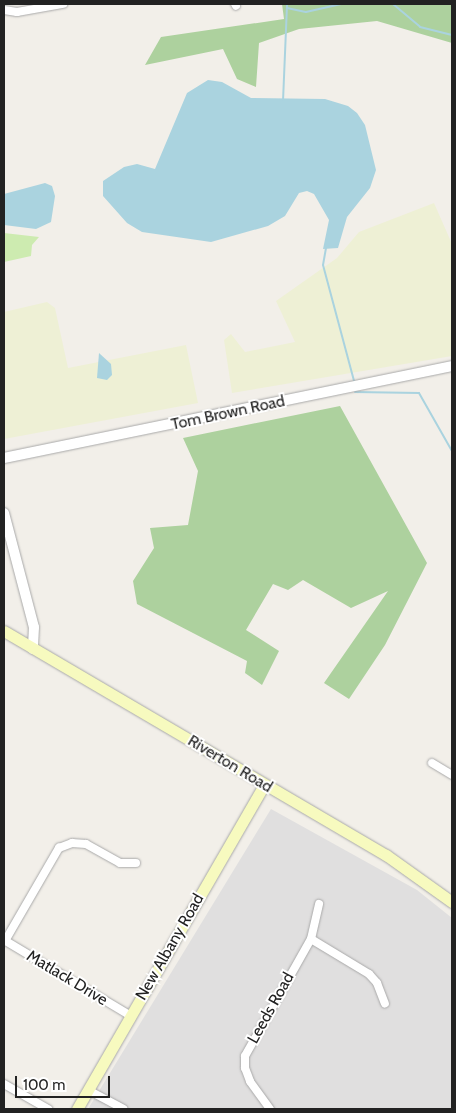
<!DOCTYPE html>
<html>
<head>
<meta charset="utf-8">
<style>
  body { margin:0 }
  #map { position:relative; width:456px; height:1113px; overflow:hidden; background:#f2efe9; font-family:Cabin,sans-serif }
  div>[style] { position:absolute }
  .residential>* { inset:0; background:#e0dfdf }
  .farmland>* { inset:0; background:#eef0d5 }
  .grass>* { inset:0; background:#cdebb0 }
  .forest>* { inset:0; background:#add19e }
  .water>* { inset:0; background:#aad3df }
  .stream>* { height:2px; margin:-1px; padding:0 1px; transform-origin:1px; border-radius:1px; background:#aad3df }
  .roads { filter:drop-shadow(0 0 1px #a9a9a9) drop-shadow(0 0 1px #a9a9a9) }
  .minor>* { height:8px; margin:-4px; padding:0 4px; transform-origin:4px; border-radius:4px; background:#fff }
  .tertiary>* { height:10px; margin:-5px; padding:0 5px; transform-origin:5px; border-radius:5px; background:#fff }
  .secondary>* { height:11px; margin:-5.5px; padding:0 5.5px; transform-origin:5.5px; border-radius:5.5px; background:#f7fabf }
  span { translate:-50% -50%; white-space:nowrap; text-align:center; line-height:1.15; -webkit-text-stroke:4px #fff; paint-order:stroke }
  .street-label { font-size:16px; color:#222 }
  .frame { position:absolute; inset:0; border:5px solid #222; pointer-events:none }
  .scale { position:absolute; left:15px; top:1076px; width:95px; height:22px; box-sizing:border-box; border:2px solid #222; border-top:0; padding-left:6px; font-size:15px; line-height:18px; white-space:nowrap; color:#222; -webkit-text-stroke:4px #fff; paint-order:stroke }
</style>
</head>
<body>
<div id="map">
  <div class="residential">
    <div style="clip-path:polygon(271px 809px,417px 890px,452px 918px,452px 1109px,88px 1109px)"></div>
  </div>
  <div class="farmland">
    <div style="clip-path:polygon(434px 203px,452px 244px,452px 356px,232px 393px,224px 340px,231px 334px,245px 352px,295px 342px,276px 301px,337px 258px,359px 232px)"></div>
    <div style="clip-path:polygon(47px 302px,55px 308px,68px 368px,186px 345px,198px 403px,4px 439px,4px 312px)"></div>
  </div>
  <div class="grass">
    <div style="clip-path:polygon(4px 233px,39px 237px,32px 245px,31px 256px,4px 262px)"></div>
  </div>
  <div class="forest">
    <div style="clip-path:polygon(282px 4px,452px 4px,452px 43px,377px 21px,299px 29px,259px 43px,256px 87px,237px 79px,223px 49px,145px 65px,161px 37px,284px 19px)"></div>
    <div style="clip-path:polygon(340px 406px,427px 563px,385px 645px,349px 699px,324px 683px,388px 591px,351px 608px,303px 580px,288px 590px,273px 584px,246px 630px,279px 651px,262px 685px,245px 673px,247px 661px,137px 604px,133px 581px,154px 548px,150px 528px,188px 525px,198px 471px,183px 438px)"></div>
  </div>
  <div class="water">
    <div style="clip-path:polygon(208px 80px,222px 82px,251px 98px,325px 99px,348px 106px,357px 113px,365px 125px,376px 170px,370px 188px,347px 217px,338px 248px,323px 249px,329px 220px,314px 194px,307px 191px,299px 193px,285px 216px,268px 226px,211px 242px,142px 232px,127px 223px,103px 196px,103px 181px,124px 167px,137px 164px,155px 169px,187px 93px)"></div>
    <div style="clip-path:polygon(45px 183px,52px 186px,55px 196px,51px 222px,36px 229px,4px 225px,4px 194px)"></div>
    <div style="clip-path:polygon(99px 353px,111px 364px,112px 375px,107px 380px,97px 378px)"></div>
  </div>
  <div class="stream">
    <div style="left:393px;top:4px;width:35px;rotate:40deg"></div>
    <div style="left:420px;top:27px;width:33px;rotate:14deg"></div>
    <div style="left:287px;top:8px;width:19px;rotate:12deg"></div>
    <div style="left:306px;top:12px;width:36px;rotate:-13deg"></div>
    <div style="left:283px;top:101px;width:97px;rotate:-87.6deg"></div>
    <div style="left:326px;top:248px;width:17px;rotate:100deg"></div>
    <div style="left:323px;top:265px;width:120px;rotate:75deg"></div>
    <div style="left:355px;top:392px;width:64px;rotate:0.9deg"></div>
    <div style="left:419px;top:393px;width:67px;rotate:60.4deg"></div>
  </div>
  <div class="roads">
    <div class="minor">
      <div style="left:235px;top:4px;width:2px;rotate:63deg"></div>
      <div style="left:4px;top:10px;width:13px;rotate:9deg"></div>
      <div style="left:17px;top:12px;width:47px;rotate:-9.9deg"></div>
      <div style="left:432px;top:763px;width:23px;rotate:31deg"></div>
      <div style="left:311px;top:939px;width:68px;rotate:31.1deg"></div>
      <div style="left:369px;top:974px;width:12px;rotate:48deg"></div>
      <div style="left:377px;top:983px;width:22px;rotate:69deg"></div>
      <div style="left:4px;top:940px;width:148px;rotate:30.9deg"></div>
      <div style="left:5px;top:941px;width:108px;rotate:-59.9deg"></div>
      <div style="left:59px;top:848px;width:14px;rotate:-21deg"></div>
      <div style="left:72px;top:843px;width:14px;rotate:4deg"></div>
      <div style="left:86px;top:844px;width:39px;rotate:29deg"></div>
      <div style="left:120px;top:863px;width:16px"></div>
      <div style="left:4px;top:1084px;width:51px;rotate:29.6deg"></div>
      <div style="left:88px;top:1090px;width:40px;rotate:28deg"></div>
      <div style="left:270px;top:1109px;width:34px;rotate:-126deg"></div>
      <div style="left:250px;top:1081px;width:14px;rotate:-111deg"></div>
      <div style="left:245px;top:1068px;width:12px;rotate:-90deg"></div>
      <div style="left:245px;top:1056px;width:134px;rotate:-60.6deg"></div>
      <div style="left:311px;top:939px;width:36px;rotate:-77deg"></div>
    </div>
    <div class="tertiary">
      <div style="left:4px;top:458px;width:457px;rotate:-11.6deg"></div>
      <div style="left:4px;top:513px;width:118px;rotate:75.3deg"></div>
      <div style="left:34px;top:627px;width:22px;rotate:93deg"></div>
    </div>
    <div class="secondary">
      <div style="left:4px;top:631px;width:443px;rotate:30.4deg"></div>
      <div style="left:386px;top:855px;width:81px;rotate:35.5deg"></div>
      <div style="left:77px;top:1109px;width:374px;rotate:-60deg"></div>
    </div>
  </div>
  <div class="street-label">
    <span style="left:228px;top:413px;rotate:-12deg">Tom Brown Road</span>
    <span style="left:230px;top:764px;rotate:31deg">Riverton Road</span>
    <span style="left:170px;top:947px;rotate:-60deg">New Albany Road</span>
    <span style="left:67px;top:978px;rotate:31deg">Matlack Drive</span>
    <span style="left:271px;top:1008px;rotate:-61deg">Leeds Road</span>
  </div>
  <div class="frame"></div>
  <div class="scale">100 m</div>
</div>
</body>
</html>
